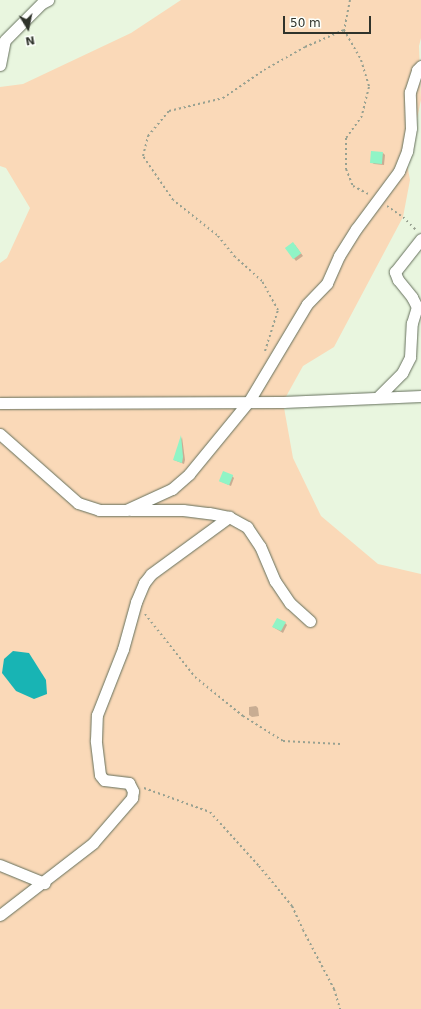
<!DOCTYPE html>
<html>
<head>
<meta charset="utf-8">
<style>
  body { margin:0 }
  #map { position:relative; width:421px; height:1009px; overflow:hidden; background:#e9f6df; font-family:"DejaVu Sans",sans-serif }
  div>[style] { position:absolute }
  .green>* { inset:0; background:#fad9b8 }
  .water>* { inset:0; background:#18b4b4 }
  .shadow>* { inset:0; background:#0003 }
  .building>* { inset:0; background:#90f4c6; transform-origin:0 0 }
  .path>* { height:2px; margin-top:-1px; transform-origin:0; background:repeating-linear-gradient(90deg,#98a191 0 2px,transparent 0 5px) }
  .roads { filter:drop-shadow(0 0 1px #646f5b) drop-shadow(0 0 1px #646f5b) }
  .street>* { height:11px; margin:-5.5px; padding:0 5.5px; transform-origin:5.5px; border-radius:5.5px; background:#fff }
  span { translate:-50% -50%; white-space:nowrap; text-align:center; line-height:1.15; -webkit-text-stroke:3px #fcfffa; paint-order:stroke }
  .north { position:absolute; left:8px; top:8px; width:40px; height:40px; -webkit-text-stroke:3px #fcfffa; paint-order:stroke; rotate:170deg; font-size:11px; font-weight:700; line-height:16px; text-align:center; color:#2f332b }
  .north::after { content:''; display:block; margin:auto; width:14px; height:18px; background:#2f332b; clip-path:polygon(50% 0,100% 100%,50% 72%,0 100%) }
  .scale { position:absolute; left:283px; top:16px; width:88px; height:18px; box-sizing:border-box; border:2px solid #2f332b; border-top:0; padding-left:5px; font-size:12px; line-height:14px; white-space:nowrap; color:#2f332b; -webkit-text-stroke:3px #fcfffa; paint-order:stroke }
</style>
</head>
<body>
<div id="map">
  <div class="green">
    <div style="clip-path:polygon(181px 0,421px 0,421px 38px,419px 46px,421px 100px,415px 128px,406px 158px,410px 180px,403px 217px,334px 347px,303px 366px,283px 402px,293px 458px,321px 516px,378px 564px,421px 574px,421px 1009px,0 1009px,0 263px,7px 258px,30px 208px,6px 168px,0 166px,0 87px,23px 84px,131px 33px)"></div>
  </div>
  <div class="water">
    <div style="clip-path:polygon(13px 651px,29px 653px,46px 680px,47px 694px,34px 699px,16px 691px,2px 673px,4px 659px)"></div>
  </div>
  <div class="shadow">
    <div style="clip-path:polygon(383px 153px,385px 155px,384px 165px,374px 164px,371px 162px)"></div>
    <div style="clip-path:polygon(295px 245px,303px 256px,296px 261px,286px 248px)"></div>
    <div style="clip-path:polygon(182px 437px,185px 460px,184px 464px,174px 460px)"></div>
    <div style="clip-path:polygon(232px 476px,234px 478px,231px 486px,220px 481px)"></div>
    <div style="clip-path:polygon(285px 623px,287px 625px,283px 633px,273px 627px)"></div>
    <div style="clip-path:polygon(256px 706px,258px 708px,259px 716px,252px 717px,249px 715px,249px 707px)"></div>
  </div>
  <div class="building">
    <div style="left:371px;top:151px;width:12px;height:12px;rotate:5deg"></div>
    <div style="left:293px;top:242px;width:14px;height:10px;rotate:54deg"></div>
    <div style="clip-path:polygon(181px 435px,183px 457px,182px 463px,173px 460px)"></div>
    <div style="left:223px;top:471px;width:11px;height:11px;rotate:22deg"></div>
    <div style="clip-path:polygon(277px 618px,286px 622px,281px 631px,272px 627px)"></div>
  </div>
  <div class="path">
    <div style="left:350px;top:0;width:31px;rotate:101deg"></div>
    <div style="left:344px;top:30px;width:34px;rotate:60deg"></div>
    <div style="left:361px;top:60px;width:28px;rotate:73deg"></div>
    <div style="left:369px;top:87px;width:30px;rotate:104deg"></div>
    <div style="left:362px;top:116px;width:27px;rotate:126deg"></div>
    <div style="left:346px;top:138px;width:31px;rotate:90deg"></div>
    <div style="left:346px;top:169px;width:18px;rotate:68deg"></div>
    <div style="left:353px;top:186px;width:17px;rotate:28deg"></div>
    <div style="left:387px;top:206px;width:19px;rotate:35deg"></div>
    <div style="left:403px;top:217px;width:18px;rotate:45deg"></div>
    <div style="left:265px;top:351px;width:43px;rotate:-72.4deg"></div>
    <div style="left:278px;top:310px;width:33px;rotate:-119deg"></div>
    <div style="left:262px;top:281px;width:36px;rotate:-138deg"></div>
    <div style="left:235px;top:257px;width:28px;rotate:-129deg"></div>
    <div style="left:217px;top:235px;width:56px;rotate:-141.5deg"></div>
    <div style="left:173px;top:200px;width:53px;rotate:-124.3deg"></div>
    <div style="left:143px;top:156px;width:21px;rotate:-76deg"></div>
    <div style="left:148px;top:136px;width:33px;rotate:-50deg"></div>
    <div style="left:169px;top:111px;width:56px;rotate:-13.5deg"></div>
    <div style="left:223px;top:98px;width:50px;rotate:-34.3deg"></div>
    <div style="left:264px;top:70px;width:47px;rotate:-29.3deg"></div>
    <div style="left:305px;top:47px;width:43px;rotate:-23.6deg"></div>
    <div style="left:145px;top:614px;width:80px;rotate:51.6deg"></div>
    <div style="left:195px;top:677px;width:62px;rotate:39.1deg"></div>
    <div style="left:243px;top:716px;width:47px;rotate:32deg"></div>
    <div style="left:283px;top:741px;width:57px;rotate:3deg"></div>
    <div style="left:144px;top:788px;width:70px;rotate:20deg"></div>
    <div style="left:210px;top:812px;width:73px;rotate:47.8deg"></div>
    <div style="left:259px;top:866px;width:52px;rotate:50.5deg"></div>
    <div style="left:292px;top:906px;width:26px;rotate:65deg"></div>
    <div style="left:303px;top:930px;width:67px;rotate:62.3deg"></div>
    <div style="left:334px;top:989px;width:21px;rotate:73deg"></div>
  </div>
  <div class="roads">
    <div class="street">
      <div style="left:0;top:65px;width:25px;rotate:-79deg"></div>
      <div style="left:5px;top:40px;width:52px;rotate:-45deg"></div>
      <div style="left:42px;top:3px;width:7px;rotate:-27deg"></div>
      <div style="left:379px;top:396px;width:33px;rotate:-45deg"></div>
      <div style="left:402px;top:373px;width:18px;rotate:-63deg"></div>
      <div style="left:410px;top:357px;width:34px;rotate:-87deg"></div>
      <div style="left:412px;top:323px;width:17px;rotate:-73deg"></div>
      <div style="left:417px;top:307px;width:11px;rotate:-117deg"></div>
      <div style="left:412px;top:297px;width:22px;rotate:-129deg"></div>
      <div style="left:398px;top:280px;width:9px;rotate:-111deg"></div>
      <div style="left:395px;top:272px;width:42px;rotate:-51.8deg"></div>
      <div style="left:0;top:403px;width:283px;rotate:-0.2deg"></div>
      <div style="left:283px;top:402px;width:138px;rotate:-2.5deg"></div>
      <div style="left:0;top:434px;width:104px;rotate:41.5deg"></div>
      <div style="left:78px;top:503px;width:22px;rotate:18deg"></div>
      <div style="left:99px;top:510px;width:27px"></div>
      <div style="left:126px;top:510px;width:51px;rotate:-24.5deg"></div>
      <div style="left:172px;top:489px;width:23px;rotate:-41deg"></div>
      <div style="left:189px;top:474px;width:94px;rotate:-50.6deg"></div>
      <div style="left:249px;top:401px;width:113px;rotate:-59.1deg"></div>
      <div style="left:307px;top:304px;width:29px;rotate:-46deg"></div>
      <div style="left:327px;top:283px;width:30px;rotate:-66deg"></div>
      <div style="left:339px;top:256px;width:32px;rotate:-58deg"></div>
      <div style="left:356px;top:229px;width:72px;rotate:-53.4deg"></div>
      <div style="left:399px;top:171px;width:22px;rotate:-68deg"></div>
      <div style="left:407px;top:151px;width:23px;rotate:-80deg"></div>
      <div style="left:411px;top:128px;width:36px;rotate:-92deg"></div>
      <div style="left:410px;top:92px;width:23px;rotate:-72deg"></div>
      <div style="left:417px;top:70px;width:6px;rotate:-45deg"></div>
      <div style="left:131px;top:510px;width:52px"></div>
      <div style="left:183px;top:510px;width:26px;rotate:7deg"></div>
      <div style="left:209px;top:513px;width:20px;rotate:11deg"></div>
      <div style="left:229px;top:517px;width:21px;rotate:29deg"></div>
      <div style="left:247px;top:527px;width:23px;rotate:56deg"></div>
      <div style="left:260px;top:546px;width:38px;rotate:67deg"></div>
      <div style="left:275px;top:581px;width:27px;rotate:56deg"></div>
      <div style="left:290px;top:603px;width:27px;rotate:42deg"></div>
      <div style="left:0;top:865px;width:48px;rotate:22.2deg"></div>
      <div style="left:0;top:915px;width:118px;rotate:-37.7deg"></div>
      <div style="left:93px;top:843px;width:60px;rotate:-49.1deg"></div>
      <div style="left:132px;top:798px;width:7px;rotate:-82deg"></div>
      <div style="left:133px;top:791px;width:9px;rotate:-117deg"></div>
      <div style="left:129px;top:783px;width:25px;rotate:-173deg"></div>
      <div style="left:104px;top:780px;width:6px;rotate:-129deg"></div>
      <div style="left:100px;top:775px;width:35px;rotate:-97deg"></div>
      <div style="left:96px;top:740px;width:25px;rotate:-88deg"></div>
      <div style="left:97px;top:715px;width:71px;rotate:-68.5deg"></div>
      <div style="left:123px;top:649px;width:49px;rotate:-74.5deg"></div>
      <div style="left:136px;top:602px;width:21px;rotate:-67deg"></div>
      <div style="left:144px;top:583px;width:11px;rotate:-52deg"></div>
      <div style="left:151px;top:574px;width:97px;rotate:-36.2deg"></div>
    </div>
  </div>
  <div class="north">N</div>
  <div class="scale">50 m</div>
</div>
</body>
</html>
